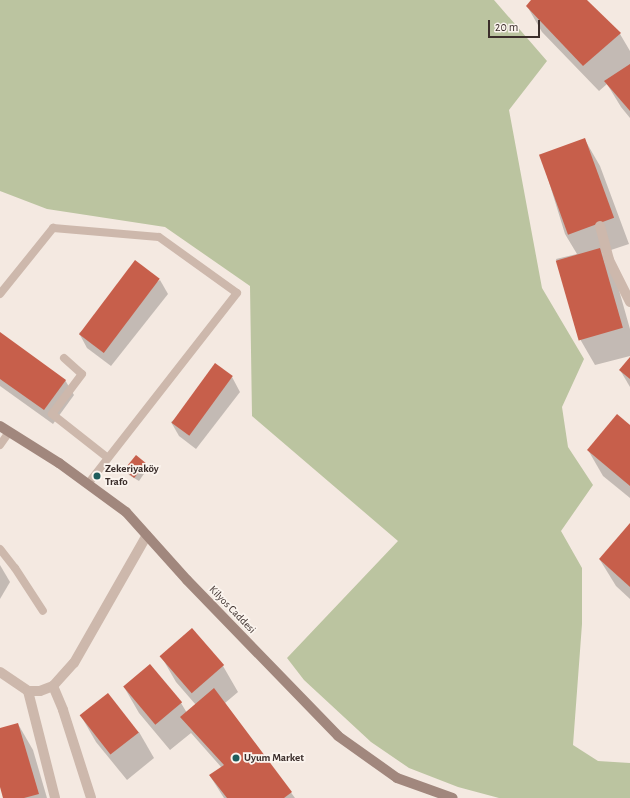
<!DOCTYPE html>
<html>
<head>
<meta charset="utf-8">
<style>
  body { margin:0 }
  #map { position:relative; width:630px; height:798px; overflow:hidden; background:#f4e9e1; font-family:"Alegreya Sans",sans-serif }
  div>[style] { position:absolute }
  .green>* { inset:0; background:#bbc4a0 }
  .shadow>* { inset:0; background:#0003 }
  .building>* { inset:0; background:#c75f4b; transform-origin:0 0 }
  .lane>* { height:8px; margin:-4px; padding:0 4px; transform-origin:4px; border-radius:4px; background:#cdb8ac }
  .street>* { height:10px; margin:-5px; padding:0 5px; transform-origin:5px; border-radius:5px; background:#cdb8ac }
  .secondary>* { height:10px; margin:-5px; padding:0 5px; transform-origin:5px; border-radius:5px; background:#a1877d }
  .dots>* { width:11px; height:11px; translate:-50% -50%; box-sizing:border-box; border:2px solid #fbf4ee; border-radius:50% }
  span { translate:-50% -50%; white-space:nowrap; text-align:center; line-height:1.15; -webkit-text-stroke:3.5px #fbf4ee; paint-order:stroke }
  .poi-label { font-size:11px; color:#3b2e2b; font-weight:700 }
  .left { translate:0 -50%; text-align:left }
  .street-label { font-size:11px; color:#3b2e2b }
  .scale { position:absolute; left:488px; top:20px; width:52px; height:18px; box-sizing:border-box; border:2px solid #3b2e2b; border-top:0; padding-left:5px; font-size:12px; line-height:14px; white-space:nowrap; color:#3b2e2b; -webkit-text-stroke:3px #fbf4ee; paint-order:stroke }
</style>
</head>
<body>
<div id="map">
  <div class="green">
    <div style="clip-path:polygon(0 0,494px 0,547px 61px,509px 110px,542px 288px,584px 359px,562px 407px,568px 447px,593px 485px,561px 531px,582px 568px,582px 624px,573px 745px,598px 761px,630px 763px,630px 798px,499px 798px,458px 787px,409px 768px,371px 742px,304px 680px,287px 658px,398px 541px,252px 416px,250px 286px,165px 227px,47px 209px,0 191px)"></div>
  </div>
  <div class="shadow">
    <div style="clip-path:polygon(533px 0,585px 0,620px 34px,630px 51px,630px 118px,621px 107px,607px 84px,599px 91px,542px 32px,527px 6px)"></div>
    <div style="clip-path:polygon(585px 140px,600px 166px,629px 244px,602px 253px,615px 276px,630px 329px,630px 356px,595px 365px,580px 339px,556px 259px,577px 254px,565px 234px,541px 156px)"></div>
    <div style="clip-path:polygon(160px 280px,168px 294px,111px 366px,87px 348px,79px 333px)"></div>
    <div style="clip-path:polygon(0 333px,65px 380px,74px 395px,53px 424px,0 386px)"></div>
    <div style="clip-path:polygon(630px 358px,630px 387px,620px 370px)"></div>
    <div style="clip-path:polygon(232px 377px,240px 392px,196px 449px,179px 436px,171px 422px)"></div>
    <div style="clip-path:polygon(630px 426px,630px 498px,603px 476px,588px 450px)"></div>
    <div style="clip-path:polygon(145px 464px,148px 468px,139px 481px,129px 475px,127px 470px)"></div>
    <div style="clip-path:polygon(630px 524px,630px 599px,616px 586px,600px 560px)"></div>
    <div style="clip-path:polygon(0 565px,10px 582px,0 599px)"></div>
    <div style="clip-path:polygon(192px 629px,223px 666px,238px 692px,225px 703px,295px 798px,224px 798px,210px 776px,222px 768px,191px 733px,170px 750px,139px 713px,124px 687px,150px 665px,181px 703px,187px 713px,196px 705px,176px 682px,161px 656px)"></div>
    <div style="clip-path:polygon(81px 716px,139px 732px,154px 758px,127px 780px,96px 742px)"></div>
    <div style="clip-path:polygon(18px 724px,33px 750px,47px 798px,4px 798px,0 784px,0 729px)"></div>
  </div>
  <div class="building">
    <div style="clip-path:polygon(531px 0,587px 0,621px 33px,583px 66px,526px 6px)"></div>
    <div style="clip-path:polygon(630px 64px,630px 111px,604px 81px)"></div>
    <div style="left:585px;top:138px;width:85px;height:49px;rotate:70deg"></div>
    <div style="left:600px;top:248px;width:83px;height:46px;rotate:74deg"></div>
    <div style="left:135px;top:260px;width:31px;height:93px;rotate:37deg"></div>
    <div style="clip-path:polygon(0 332px,66px 380px,44px 410px,0 379px)"></div>
    <div style="clip-path:polygon(630px 357px,630px 379px,619px 370px)"></div>
    <div style="left:215px;top:363px;width:22px;height:74px;rotate:36deg"></div>
    <div style="clip-path:polygon(617px 414px,630px 425px,630px 486px,587px 450px)"></div>
    <div style="left:136px;top:455px;width:13px;height:19px;rotate:39deg"></div>
    <div style="clip-path:polygon(630px 523px,630px 587px,599px 559px)"></div>
    <div style="left:192px;top:628px;width:49px;height:43px;rotate:49deg"></div>
    <div style="left:150px;top:664px;width:50px;height:35px;rotate:50deg"></div>
    <div style="clip-path:polygon(214px 688px,292px 792px,284px 798px,227px 798px,209px 775px,224px 765px,180px 717px)"></div>
    <div style="left:108px;top:693px;width:50px;height:36px;rotate:52deg"></div>
    <div style="clip-path:polygon(18px 723px,39px 794px,24px 798px,3px 798px,0 787px,0 728px)"></div>
  </div>
  <div class="lane">
    <div style="left:0;top:294px;width:85px;rotate:-51.2deg"></div>
    <div style="left:53px;top:228px;width:106px;rotate:4.9deg"></div>
    <div style="left:159px;top:237px;width:96px;rotate:35.7deg"></div>
    <div style="left:237px;top:293px;width:242px;rotate:128deg"></div>
    <div style="left:64px;top:358px;width:24px;rotate:42deg"></div>
    <div style="left:82px;top:374px;width:50px;rotate:126.9deg"></div>
    <div style="left:52px;top:414px;width:71px;rotate:38.2deg"></div>
    <div style="left:0;top:445px;width:16px;rotate:-55deg"></div>
    <div style="left:0;top:549px;width:24px;rotate:52deg"></div>
    <div style="left:15px;top:568px;width:51px;rotate:56.9deg"></div>
  </div>
  <div class="street">
    <div style="left:600px;top:226px;width:35px;rotate:75deg"></div>
    <div style="left:609px;top:260px;width:47px;rotate:63.4deg"></div>
    <div style="left:0;top:672px;width:34px;rotate:34deg"></div>
    <div style="left:28px;top:691px;width:12px"></div>
    <div style="left:40px;top:691px;width:14px;rotate:-21deg"></div>
    <div style="left:53px;top:686px;width:31px;rotate:-48deg"></div>
    <div style="left:74px;top:663px;width:147px;rotate:-60.3deg"></div>
    <div style="left:53px;top:686px;width:26px;rotate:67deg"></div>
    <div style="left:63px;top:710px;width:92px;rotate:72.3deg"></div>
    <div style="left:28px;top:691px;width:110px;rotate:75.8deg"></div>
  </div>
  <div class="secondary">
    <div style="left:0;top:426px;width:70px;rotate:32.1deg"></div>
    <div style="left:59px;top:463px;width:83px;rotate:36.2deg"></div>
    <div style="left:126px;top:512px;width:91px;rotate:48.1deg"></div>
    <div style="left:187px;top:580px;width:217px;rotate:45.9deg"></div>
    <div style="left:338px;top:736px;width:72px;rotate:35.4deg"></div>
    <div style="left:397px;top:778px;width:59px;rotate:19.7deg"></div>
  </div>
  <div class="dots">
    <div style="left:97px;top:476px;background:#1f5d5c"></div>
    <div style="left:236px;top:758px;background:#1f5d5c"></div>
  </div>
  <div class="poi-label">
    <span class="left" style="left:105px;top:476px">Zekeriyaköy<br>Trafo</span>
    <span class="left" style="left:244px;top:758px">Uyum Market</span>
  </div>
  <div class="street-label">
    <span style="left:232px;top:610px;rotate:46deg">Kilyos Caddesi</span>
  </div>
  <div class="scale">20 m</div>
</div>
</body>
</html>
